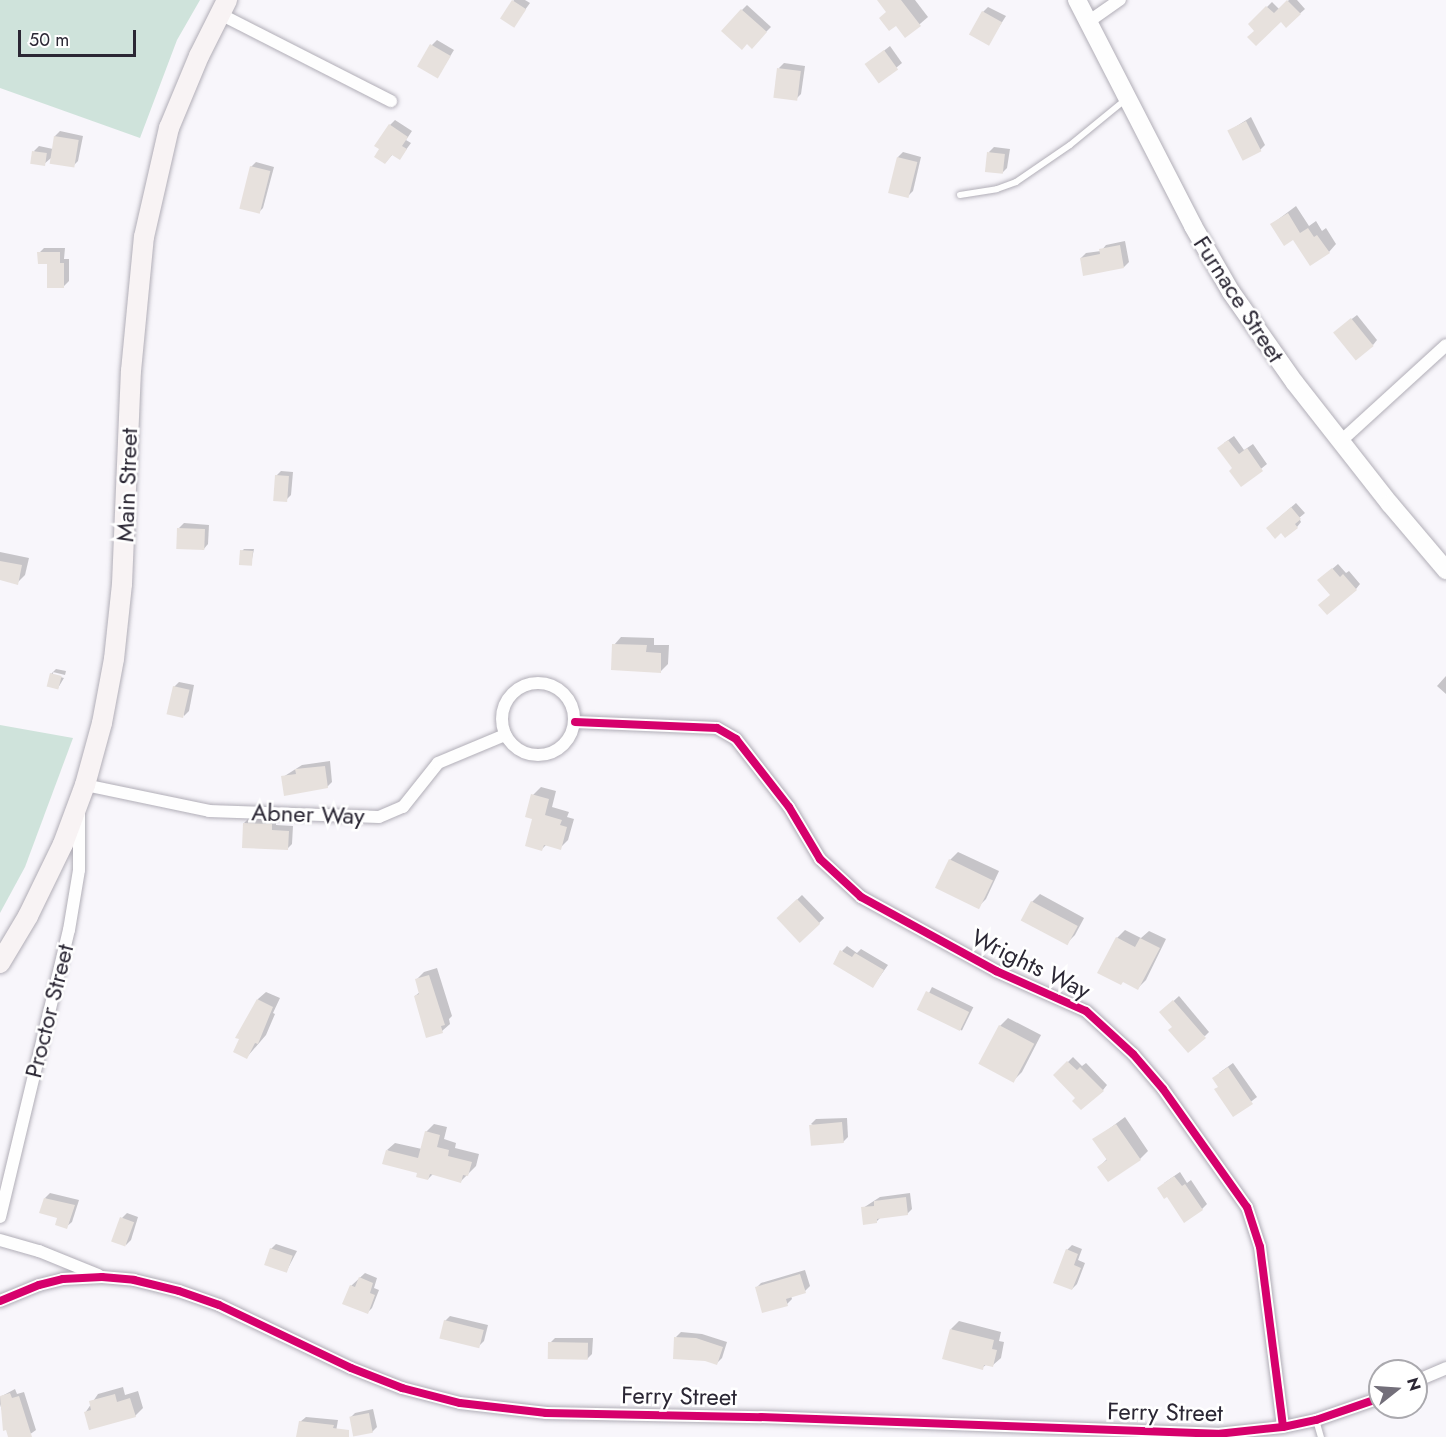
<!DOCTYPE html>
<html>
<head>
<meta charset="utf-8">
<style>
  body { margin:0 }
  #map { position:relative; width:1446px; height:1437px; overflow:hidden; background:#f8f6fb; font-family:Jost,sans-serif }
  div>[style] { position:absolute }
  .green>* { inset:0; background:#cfe3db }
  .shadow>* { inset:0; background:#0003; transform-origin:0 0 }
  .building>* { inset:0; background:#e7e1dd; transform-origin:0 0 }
  .roads { filter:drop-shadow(0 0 2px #b1aeb7) drop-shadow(0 0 2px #b1aeb7) }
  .lane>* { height:6px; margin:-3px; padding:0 3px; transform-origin:3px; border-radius:3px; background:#fefefe }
  .street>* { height:12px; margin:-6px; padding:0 6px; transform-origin:6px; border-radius:6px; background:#fefefe }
  .street>.ring { margin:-6px; padding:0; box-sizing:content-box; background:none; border:12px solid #fefefe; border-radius:50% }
  .secondary>* { height:18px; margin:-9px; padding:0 9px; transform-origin:9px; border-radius:9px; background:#fefefe }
  .primary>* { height:20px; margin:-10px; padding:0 10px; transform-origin:10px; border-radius:10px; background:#f8f3f4 }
  .cycleway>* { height:8px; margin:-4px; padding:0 4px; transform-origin:4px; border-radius:4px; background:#d6006c }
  span { translate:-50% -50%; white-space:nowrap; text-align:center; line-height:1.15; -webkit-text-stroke:5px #fff; paint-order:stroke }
  .street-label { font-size:24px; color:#2b2734 }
  .north { position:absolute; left:1368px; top:1359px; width:60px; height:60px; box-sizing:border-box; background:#fff; border:2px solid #aaa9ae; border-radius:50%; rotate:73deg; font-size:16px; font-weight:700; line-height:24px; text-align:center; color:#2b2734 }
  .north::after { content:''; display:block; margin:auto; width:21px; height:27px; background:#736f7a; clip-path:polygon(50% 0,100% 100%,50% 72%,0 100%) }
  .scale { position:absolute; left:18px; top:30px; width:118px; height:27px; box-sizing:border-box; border:3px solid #2b2734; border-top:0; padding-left:8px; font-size:18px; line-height:21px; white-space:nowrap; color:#2b2734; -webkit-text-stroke:4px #fff; paint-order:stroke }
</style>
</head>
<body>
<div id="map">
  <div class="green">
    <div style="clip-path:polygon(0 0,200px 0,177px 40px,140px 138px,0 88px)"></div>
    <div style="clip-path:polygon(0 725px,73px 738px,25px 867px,0 913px)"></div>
  </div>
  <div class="shadow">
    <div style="clip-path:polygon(514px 0,525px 0,530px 3px,517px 21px,501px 18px)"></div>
    <div style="clip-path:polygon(879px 0,915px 0,928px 17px,906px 36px)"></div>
    <div style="clip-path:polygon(1289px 0,1297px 0,1305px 9px,1286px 26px,1281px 20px,1256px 31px,1250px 24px,1272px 2px,1279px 9px)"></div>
    <div style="clip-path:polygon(747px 5px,771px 27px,752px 46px,747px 42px,742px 10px)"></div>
    <div style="clip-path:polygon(988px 7px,1006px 16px,988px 44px,983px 12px)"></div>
    <div style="clip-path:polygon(437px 40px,454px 50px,438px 76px,432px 45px)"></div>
    <div style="clip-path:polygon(890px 46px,902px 63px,880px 81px,872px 60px)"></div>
    <div style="clip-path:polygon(784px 63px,805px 66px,801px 94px,796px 99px,779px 68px)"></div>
    <div style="clip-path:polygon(1251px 117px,1265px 145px,1260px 150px,1229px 131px)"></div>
    <div style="clip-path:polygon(395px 120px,412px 131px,406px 140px,411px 143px,400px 158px,393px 154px,385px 163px,390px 125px)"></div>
    <div style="clip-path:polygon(60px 131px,83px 136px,78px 161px,73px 166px,51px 158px,43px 165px,34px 151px,39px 146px,53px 149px,55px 136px)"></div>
    <div style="clip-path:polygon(994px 147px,1010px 149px,1007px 168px,1002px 173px,989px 152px)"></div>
    <div style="clip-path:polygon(903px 152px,921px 157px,913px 191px,908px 196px,898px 157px)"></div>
    <div style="clip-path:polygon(256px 162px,274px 167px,263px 208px,258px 213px,251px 167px)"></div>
    <div style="clip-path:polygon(1296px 206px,1309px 226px,1316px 221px,1322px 231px,1326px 228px,1336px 244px,1329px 252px,1294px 238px,1272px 224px)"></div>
    <div style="clip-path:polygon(1125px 241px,1129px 262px,1124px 267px,1081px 258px,1086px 253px,1101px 251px,1106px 245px)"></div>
    <div style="clip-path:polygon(44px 248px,65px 248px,64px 259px,69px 259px,69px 281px,64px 286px,49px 263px,39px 253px)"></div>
    <div style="clip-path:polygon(1357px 315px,1377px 340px,1373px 345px,1340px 328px)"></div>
    <div style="clip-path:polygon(1234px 436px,1244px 450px,1253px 444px,1267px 464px,1241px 485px,1224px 443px)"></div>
    <div style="clip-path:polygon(281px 471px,293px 472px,291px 495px,286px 500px,276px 476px)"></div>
    <div style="clip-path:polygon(1296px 503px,1305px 513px,1299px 518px,1301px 522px,1297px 527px,1273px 523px)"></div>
    <div style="clip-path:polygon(184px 523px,209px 525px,208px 544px,203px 550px,179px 528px)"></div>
    <div style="clip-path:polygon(244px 549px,254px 549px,251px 564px,242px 551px)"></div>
    <div style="clip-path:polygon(0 552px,29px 558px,25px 575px,17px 583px,0 579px)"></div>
    <div style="clip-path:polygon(1338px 564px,1346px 573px,1349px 571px,1360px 584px,1356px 589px,1332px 595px,1324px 576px)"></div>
    <div style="clip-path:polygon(621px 637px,654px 638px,654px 645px,669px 645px,668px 664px,660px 672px,614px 645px)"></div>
    <div style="clip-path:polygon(56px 669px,66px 671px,65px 675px,53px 672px,53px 675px,64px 678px,58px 688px,51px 674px)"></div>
    <div style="clip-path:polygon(1446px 676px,1446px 694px,1437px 686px)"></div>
    <div style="clip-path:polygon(179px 682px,194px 685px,189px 711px,184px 716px,174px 687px)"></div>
    <div style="clip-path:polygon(330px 761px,332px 782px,327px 787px,283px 777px,302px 765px)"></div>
    <div style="clip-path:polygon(541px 787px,556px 791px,552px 807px,569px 812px,567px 817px,574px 819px,568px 840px,560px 848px,547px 844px,542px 849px,533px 795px)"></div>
    <div style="clip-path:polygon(249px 818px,276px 820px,276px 825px,293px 826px,292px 844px,287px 849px,244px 823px)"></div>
    <div style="clip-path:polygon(958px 852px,999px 871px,986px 899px,978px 907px,950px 860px)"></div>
    <div style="clip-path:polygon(1040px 894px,1084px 918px,1075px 935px,1067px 943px,1032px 902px)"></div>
    <div style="left:802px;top:895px;width:32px;height:33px;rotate:46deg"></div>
    <div style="clip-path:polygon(1125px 930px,1141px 938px,1149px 931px,1166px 939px,1146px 980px,1138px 988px,1117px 938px)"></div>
    <div style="clip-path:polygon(847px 946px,857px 953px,861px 949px,888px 965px,873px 986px,842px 951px)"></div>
    <div style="clip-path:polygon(437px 968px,452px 1016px,449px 1019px,450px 1024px,442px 1031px,415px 996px,420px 992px,416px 980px,424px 972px)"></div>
    <div style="left:932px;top:987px;width:46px;height:26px;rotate:26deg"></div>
    <div style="clip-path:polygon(266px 992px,280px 998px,273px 1013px,275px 1014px,266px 1035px,247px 1057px,258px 999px)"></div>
    <div style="clip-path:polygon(1179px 996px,1209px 1032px,1205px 1036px,1173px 1027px,1166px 1008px)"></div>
    <div style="clip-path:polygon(1008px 1018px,1041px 1035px,1022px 1072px,1014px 1080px,1000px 1026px)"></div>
    <div style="clip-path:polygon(1073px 1057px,1082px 1066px,1086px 1063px,1107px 1085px,1103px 1090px,1078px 1098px,1055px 1075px)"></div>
    <div style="clip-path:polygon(1233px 1063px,1257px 1097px,1234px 1115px,1219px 1086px,1219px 1073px)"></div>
    <div style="clip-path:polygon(1125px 1117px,1148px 1151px,1140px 1159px,1099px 1167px,1107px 1159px,1094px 1140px)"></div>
    <div style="clip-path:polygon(847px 1118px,848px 1137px,843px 1142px,811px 1124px,816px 1119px)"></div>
    <div style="clip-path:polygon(434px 1124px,447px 1127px,444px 1139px,456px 1143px,455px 1148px,479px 1154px,476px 1166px,461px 1181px,433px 1174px,428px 1179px,387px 1150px,395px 1143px,422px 1149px,426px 1132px)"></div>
    <div style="clip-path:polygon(1180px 1172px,1187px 1183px,1191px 1180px,1207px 1204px,1202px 1209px,1164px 1183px)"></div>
    <div style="clip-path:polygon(50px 1193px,79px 1200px,72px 1222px,66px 1227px,45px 1198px)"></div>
    <div style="clip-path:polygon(910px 1193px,912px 1209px,907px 1214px,881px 1217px,876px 1222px,863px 1208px,880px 1197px)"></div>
    <div style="clip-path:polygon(127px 1213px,138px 1217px,131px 1240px,126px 1245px,122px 1218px)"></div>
    <div style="clip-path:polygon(276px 1244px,297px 1251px,286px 1272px,271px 1249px)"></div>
    <div style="clip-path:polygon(1072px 1245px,1082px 1249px,1078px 1260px,1085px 1263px,1077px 1284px,1072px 1289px,1067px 1250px)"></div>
    <div style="clip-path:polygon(805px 1270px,810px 1286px,805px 1291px,791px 1296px,792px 1299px,787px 1304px,756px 1288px,761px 1283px)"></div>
    <div style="clip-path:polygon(365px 1273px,377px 1278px,374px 1288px,379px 1290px,372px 1308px,367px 1313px,351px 1286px)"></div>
    <div style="clip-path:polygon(450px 1316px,488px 1325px,484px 1341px,479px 1346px,445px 1321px)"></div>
    <div style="clip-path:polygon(959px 1321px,1001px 1332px,999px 1341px,1004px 1342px,1001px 1358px,993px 1365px,987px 1364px,982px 1368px,951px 1329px)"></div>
    <div style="clip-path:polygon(681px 1332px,702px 1334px,727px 1342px,722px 1358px,717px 1363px,676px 1337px)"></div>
    <div style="clip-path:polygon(555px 1338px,593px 1338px,592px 1354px,587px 1359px,550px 1343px)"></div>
    <div style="clip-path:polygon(123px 1387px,125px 1395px,138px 1391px,143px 1408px,135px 1416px,85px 1413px,98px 1394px)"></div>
    <div style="clip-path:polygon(15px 1389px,17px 1394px,24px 1392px,36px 1430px,26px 1437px,10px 1437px,0 1404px,0 1397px)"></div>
    <div style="clip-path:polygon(373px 1409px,377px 1427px,372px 1432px,350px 1418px,355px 1413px)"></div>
    <div style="clip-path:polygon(306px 1417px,338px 1420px,335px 1437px,301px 1437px,300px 1422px)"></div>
  </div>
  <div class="building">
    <div style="left:512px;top:0;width:17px;height:22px;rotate:33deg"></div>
    <div style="clip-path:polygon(877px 0,901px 0,921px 26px,905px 38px,896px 26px,889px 31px,879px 18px,886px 12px)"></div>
    <div style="clip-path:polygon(1287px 0,1301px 14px,1286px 28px,1281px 22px,1256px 46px,1247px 37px,1254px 31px,1248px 24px,1266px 6px,1274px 13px)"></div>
    <div style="clip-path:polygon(741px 9px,767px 32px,752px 49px,747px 44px,742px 50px,721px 31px)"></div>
    <div style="left:982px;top:11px;width:23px;height:27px;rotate:29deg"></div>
    <div style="left:430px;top:44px;width:24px;height:26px;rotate:30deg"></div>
    <div style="left:884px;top:50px;width:24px;height:24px;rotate:54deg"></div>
    <div style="left:777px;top:68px;width:24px;height:30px;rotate:7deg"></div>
    <div style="left:1246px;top:121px;width:34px;height:21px;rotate:63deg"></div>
    <div style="clip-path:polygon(389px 124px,408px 137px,402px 146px,407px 149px,400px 160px,392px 155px,385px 164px,374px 157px,379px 149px,374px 146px)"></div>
    <div style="left:54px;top:136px;width:25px;height:28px;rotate:9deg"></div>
    <div style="left:32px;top:151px;width:15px;height:13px;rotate:8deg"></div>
    <div style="left:987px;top:152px;width:18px;height:20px;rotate:6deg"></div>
    <div style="left:897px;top:157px;width:21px;height:37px;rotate:14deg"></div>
    <div style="left:250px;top:166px;width:21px;height:44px;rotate:14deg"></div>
    <div style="clip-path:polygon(1288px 213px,1300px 233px,1308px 228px,1314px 237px,1317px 235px,1330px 253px,1310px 266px,1293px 240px,1284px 246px,1270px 224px)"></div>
    <div style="clip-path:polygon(1120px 245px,1124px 268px,1083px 276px,1080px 258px,1100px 254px,1099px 249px)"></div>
    <div style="clip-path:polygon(37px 252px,60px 252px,60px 263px,64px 263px,64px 288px,47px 288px,47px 264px,38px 264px)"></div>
    <div style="left:1351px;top:318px;width:36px;height:23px;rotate:51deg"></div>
    <div style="clip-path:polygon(1228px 440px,1239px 454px,1247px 448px,1263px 471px,1241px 487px,1229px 471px,1232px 468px,1217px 448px)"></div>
    <div style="left:275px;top:475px;width:14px;height:26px;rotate:4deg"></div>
    <div style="clip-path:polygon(1291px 507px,1301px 519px,1295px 524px,1298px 528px,1285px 538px,1281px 533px,1275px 539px,1266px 528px)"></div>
    <div style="left:177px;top:528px;width:28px;height:21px;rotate:2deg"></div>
    <div style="left:240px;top:550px;width:13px;height:15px;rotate:4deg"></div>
    <div style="clip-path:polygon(0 561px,22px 565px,18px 585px,0 580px)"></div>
    <div style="clip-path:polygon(1332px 568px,1340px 577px,1343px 574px,1357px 590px,1327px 615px,1318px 605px,1330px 595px,1317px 580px)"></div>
    <div style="clip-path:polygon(612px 644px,647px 645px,646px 652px,661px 653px,661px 673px,611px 670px)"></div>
    <div style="left:50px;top:673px;width:12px;height:14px;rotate:14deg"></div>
    <div style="left:173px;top:686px;width:17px;height:29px;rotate:13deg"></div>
    <div style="clip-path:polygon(325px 766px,328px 788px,284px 796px,281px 776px,296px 774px,295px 769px)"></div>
    <div style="clip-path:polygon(531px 794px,549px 799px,545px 815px,562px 820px,560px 825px,567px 827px,561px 850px,544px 845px,542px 851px,525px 846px,532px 819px,525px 817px)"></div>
    <div style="clip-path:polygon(243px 823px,272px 824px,272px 830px,289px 831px,288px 850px,242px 848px)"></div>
    <div style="left:949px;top:859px;width:49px;height:32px;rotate:26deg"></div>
    <div style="left:797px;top:899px;width:34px;height:28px;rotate:47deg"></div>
    <div style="left:1031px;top:901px;width:53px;height:22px;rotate:28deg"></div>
    <div style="clip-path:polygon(1116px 937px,1135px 947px,1140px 938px,1160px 948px,1138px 990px,1123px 982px,1121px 985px,1097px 973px)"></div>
    <div style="clip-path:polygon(840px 950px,852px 957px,855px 953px,884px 970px,873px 988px,833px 964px)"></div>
    <div style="clip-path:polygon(429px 975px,445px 1025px,441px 1026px,443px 1033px,426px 1038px,414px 996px,419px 994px,415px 979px)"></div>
    <div style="left:926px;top:991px;width:48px;height:21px;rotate:26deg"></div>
    <div style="clip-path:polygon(257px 999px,273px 1007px,258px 1044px,255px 1043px,247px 1059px,233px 1052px,239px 1039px,235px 1038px)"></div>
    <div style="clip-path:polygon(1173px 1000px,1206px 1038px,1188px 1053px,1168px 1030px,1172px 1027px,1159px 1012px)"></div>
    <div style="left:999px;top:1025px;width:40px;height:44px;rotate:28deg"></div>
    <div style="clip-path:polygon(1067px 1061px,1077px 1070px,1080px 1067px,1104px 1091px,1081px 1110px,1072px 1101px,1075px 1098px,1053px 1075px)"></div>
    <div style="clip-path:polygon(1228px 1067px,1253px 1104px,1233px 1117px,1214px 1089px,1218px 1087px,1212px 1078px)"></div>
    <div style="left:842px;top:1122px;width:21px;height:33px;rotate:85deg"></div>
    <div style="clip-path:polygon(1116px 1124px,1141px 1160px,1108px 1182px,1097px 1167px,1107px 1160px,1092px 1139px)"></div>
    <div style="clip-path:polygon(425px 1131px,440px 1135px,437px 1147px,449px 1150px,448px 1156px,472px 1162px,468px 1176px,463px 1175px,461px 1183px,430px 1174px,428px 1180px,416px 1177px,417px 1173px,382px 1164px,386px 1150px,418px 1158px)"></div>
    <div style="clip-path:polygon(1174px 1176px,1182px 1186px,1185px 1184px,1203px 1210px,1184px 1223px,1167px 1197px,1164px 1199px,1157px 1188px)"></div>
    <div style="clip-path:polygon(906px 1197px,908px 1215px,877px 1219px,877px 1223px,863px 1225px,861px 1207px,874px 1206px,874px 1201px)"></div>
    <div style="clip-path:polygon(44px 1198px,75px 1205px,67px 1229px,55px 1225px,57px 1218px,39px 1213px)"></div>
    <div style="left:120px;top:1217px;width:15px;height:26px;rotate:20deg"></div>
    <div style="left:270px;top:1248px;width:24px;height:18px;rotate:19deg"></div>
    <div style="clip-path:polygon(1066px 1249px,1078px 1254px,1074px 1265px,1081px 1268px,1072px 1290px,1053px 1283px)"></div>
    <div style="clip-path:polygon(800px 1274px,806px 1293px,786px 1299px,788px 1306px,762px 1313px,755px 1287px)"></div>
    <div style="clip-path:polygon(359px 1277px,373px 1283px,370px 1293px,375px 1295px,368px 1314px,342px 1304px,350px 1285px,355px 1287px)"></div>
    <div style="left:444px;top:1320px;width:41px;height:19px;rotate:14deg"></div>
    <div style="clip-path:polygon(950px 1329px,994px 1340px,992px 1349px,997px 1350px,993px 1367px,984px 1365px,983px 1370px,942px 1359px)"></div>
    <div style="clip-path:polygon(674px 1337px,696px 1338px,723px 1347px,717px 1365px,705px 1361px,673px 1359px)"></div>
    <div style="left:548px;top:1342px;width:40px;height:17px;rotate:1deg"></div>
    <div style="clip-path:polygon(10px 1393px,12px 1398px,19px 1396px,32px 1437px,8px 1437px,6px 1430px,3px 1431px,0 1396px)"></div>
    <div style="clip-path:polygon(115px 1394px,117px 1402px,130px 1398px,136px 1417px,89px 1430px,84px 1412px,91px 1410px,89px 1401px)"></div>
    <div style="left:369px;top:1413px;width:20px;height:20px;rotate:79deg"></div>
    <div style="clip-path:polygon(299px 1421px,334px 1425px,333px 1428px,349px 1430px,349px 1437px,296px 1437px)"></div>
  </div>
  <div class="roads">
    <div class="lane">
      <div style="left:960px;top:195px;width:37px;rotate:-9deg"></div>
      <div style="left:997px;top:189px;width:20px;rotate:-20deg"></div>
      <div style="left:1016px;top:182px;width:65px;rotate:-34.4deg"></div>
      <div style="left:1070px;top:145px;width:71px;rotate:-39.3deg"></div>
      <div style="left:1316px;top:1420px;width:18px;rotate:74deg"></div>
    </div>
    <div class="street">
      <div style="left:220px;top:14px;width:192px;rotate:27deg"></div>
      <div style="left:1088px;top:22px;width:39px;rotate:-35deg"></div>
      <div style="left:1341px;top:441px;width:142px;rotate:-42.4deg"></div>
      <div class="ring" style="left:502px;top:683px;width:60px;height:60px"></div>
      <div style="left:575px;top:722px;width:142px;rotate:2.4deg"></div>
      <div style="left:717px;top:728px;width:22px;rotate:30deg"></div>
      <div style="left:736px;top:739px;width:86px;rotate:52.1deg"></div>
      <div style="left:789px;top:807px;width:61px;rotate:59.2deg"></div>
      <div style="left:820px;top:859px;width:56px;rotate:42.8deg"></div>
      <div style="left:861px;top:897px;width:154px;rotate:28.7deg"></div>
      <div style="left:996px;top:971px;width:98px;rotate:24deg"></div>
      <div style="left:1086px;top:1011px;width:64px;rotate:42.5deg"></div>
      <div style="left:1133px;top:1054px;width:46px;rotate:49.4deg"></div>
      <div style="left:1163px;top:1089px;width:145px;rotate:54.6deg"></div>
      <div style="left:1247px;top:1207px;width:42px;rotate:72deg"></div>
      <div style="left:1260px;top:1247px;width:181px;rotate:82.7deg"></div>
      <div style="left:85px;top:785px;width:127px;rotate:11.8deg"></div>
      <div style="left:209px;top:811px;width:170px;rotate:2deg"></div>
      <div style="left:379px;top:817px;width:26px;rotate:-23deg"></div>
      <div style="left:403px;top:807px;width:56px;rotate:-51.5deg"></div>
      <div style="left:438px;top:763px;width:73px;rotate:-22.7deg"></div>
      <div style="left:0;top:1217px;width:295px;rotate:-76.5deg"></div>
      <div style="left:69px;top:930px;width:61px;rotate:-80.5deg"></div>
      <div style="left:79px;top:870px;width:57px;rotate:-90deg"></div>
      <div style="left:0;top:1240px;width:41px;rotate:15.8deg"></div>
      <div style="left:39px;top:1251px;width:64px;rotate:22.1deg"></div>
      <div style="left:0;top:1301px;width:42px;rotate:-22.3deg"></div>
      <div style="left:39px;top:1285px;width:25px;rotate:-14deg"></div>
      <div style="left:63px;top:1279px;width:39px;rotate:-3deg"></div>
      <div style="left:102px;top:1277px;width:32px;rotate:5deg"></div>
      <div style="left:134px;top:1280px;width:46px;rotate:13.7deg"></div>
      <div style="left:179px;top:1291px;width:42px;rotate:19.3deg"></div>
      <div style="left:219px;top:1305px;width:146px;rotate:25.5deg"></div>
      <div style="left:351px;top:1368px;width:55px;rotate:21.4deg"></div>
      <div style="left:402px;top:1388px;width:60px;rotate:14.5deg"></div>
      <div style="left:460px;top:1403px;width:87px;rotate:6.6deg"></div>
      <div style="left:546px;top:1413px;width:215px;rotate:1.1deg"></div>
      <div style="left:761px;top:1417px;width:456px;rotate:2.1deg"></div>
      <div style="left:1217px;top:1434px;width:66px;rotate:-6.1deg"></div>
      <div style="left:1283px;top:1427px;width:34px;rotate:-12deg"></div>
      <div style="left:1316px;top:1420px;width:68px;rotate:-19deg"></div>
      <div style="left:1416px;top:1381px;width:33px;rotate:-23deg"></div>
    </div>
    <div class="secondary">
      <div style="left:1077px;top:0;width:254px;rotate:62.8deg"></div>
      <div style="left:1193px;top:226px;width:76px;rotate:60.1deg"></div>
      <div style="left:1231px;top:292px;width:111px;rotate:54.9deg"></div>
      <div style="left:1295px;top:383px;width:154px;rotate:51.9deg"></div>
      <div style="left:1390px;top:504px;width:87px;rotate:49.7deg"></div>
    </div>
    <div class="primary">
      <div style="left:0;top:963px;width:55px;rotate:-59.2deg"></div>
      <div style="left:28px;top:916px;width:80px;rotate:-64.1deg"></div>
      <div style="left:63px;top:844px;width:63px;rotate:-69.6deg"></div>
      <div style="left:85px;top:785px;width:64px;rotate:-74.7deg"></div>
      <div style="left:102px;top:723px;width:65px;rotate:-79.4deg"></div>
      <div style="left:114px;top:659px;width:75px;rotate:-83.9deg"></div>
      <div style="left:122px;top:584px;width:213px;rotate:-87.6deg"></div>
      <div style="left:131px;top:371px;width:135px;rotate:-84.5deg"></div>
      <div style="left:144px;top:237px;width:112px;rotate:-77.1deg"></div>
      <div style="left:169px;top:128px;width:78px;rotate:-67.4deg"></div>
      <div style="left:199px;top:56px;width:63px;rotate:-63.4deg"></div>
    </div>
  </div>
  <div class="cycleway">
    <div style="left:575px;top:722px;width:142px;rotate:2.4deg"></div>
    <div style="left:717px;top:728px;width:22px;rotate:30deg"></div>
    <div style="left:736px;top:739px;width:86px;rotate:52.1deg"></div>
    <div style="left:789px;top:807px;width:61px;rotate:59.2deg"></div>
    <div style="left:820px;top:859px;width:56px;rotate:42.8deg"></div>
    <div style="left:861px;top:897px;width:154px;rotate:28.7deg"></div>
    <div style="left:996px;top:971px;width:98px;rotate:24deg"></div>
    <div style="left:1086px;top:1011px;width:64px;rotate:42.5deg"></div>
    <div style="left:1133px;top:1054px;width:46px;rotate:49.4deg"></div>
    <div style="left:1163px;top:1089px;width:145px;rotate:54.6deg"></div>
    <div style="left:1247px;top:1207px;width:42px;rotate:72deg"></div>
    <div style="left:1260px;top:1247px;width:181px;rotate:82.7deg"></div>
    <div style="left:0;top:1301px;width:42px;rotate:-22.3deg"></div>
    <div style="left:39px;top:1285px;width:25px;rotate:-14deg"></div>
    <div style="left:63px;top:1279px;width:39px;rotate:-3deg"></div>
    <div style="left:102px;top:1277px;width:32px;rotate:5deg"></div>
    <div style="left:134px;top:1280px;width:46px;rotate:13.7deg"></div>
    <div style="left:179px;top:1291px;width:42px;rotate:19.3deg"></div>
    <div style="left:219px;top:1305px;width:146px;rotate:25.5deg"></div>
    <div style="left:351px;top:1368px;width:55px;rotate:21.4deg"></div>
    <div style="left:402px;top:1388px;width:60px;rotate:14.5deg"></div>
    <div style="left:460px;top:1403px;width:87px;rotate:6.6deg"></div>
    <div style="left:546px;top:1413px;width:215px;rotate:1.1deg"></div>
    <div style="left:761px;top:1417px;width:456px;rotate:2.1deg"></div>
    <div style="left:1217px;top:1434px;width:66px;rotate:-6.1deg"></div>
    <div style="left:1283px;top:1427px;width:34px;rotate:-12deg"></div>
    <div style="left:1316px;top:1420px;width:68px;rotate:-19deg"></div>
  </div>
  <div class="street-label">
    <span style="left:1239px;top:299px;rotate:57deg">Furnace Street</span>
    <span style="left:127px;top:485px;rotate:-88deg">Main Street</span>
    <span style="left:308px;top:814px;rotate:2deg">Abner Way</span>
    <span style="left:1031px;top:964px;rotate:26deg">Wrights Way</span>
    <span style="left:49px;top:1011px;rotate:-76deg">Proctor Street</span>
    <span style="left:679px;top:1396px;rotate:1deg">Ferry Street</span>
    <span style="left:1165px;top:1412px;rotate:1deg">Ferry Street</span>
  </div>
  <div class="north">N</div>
  <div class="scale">50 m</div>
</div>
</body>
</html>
